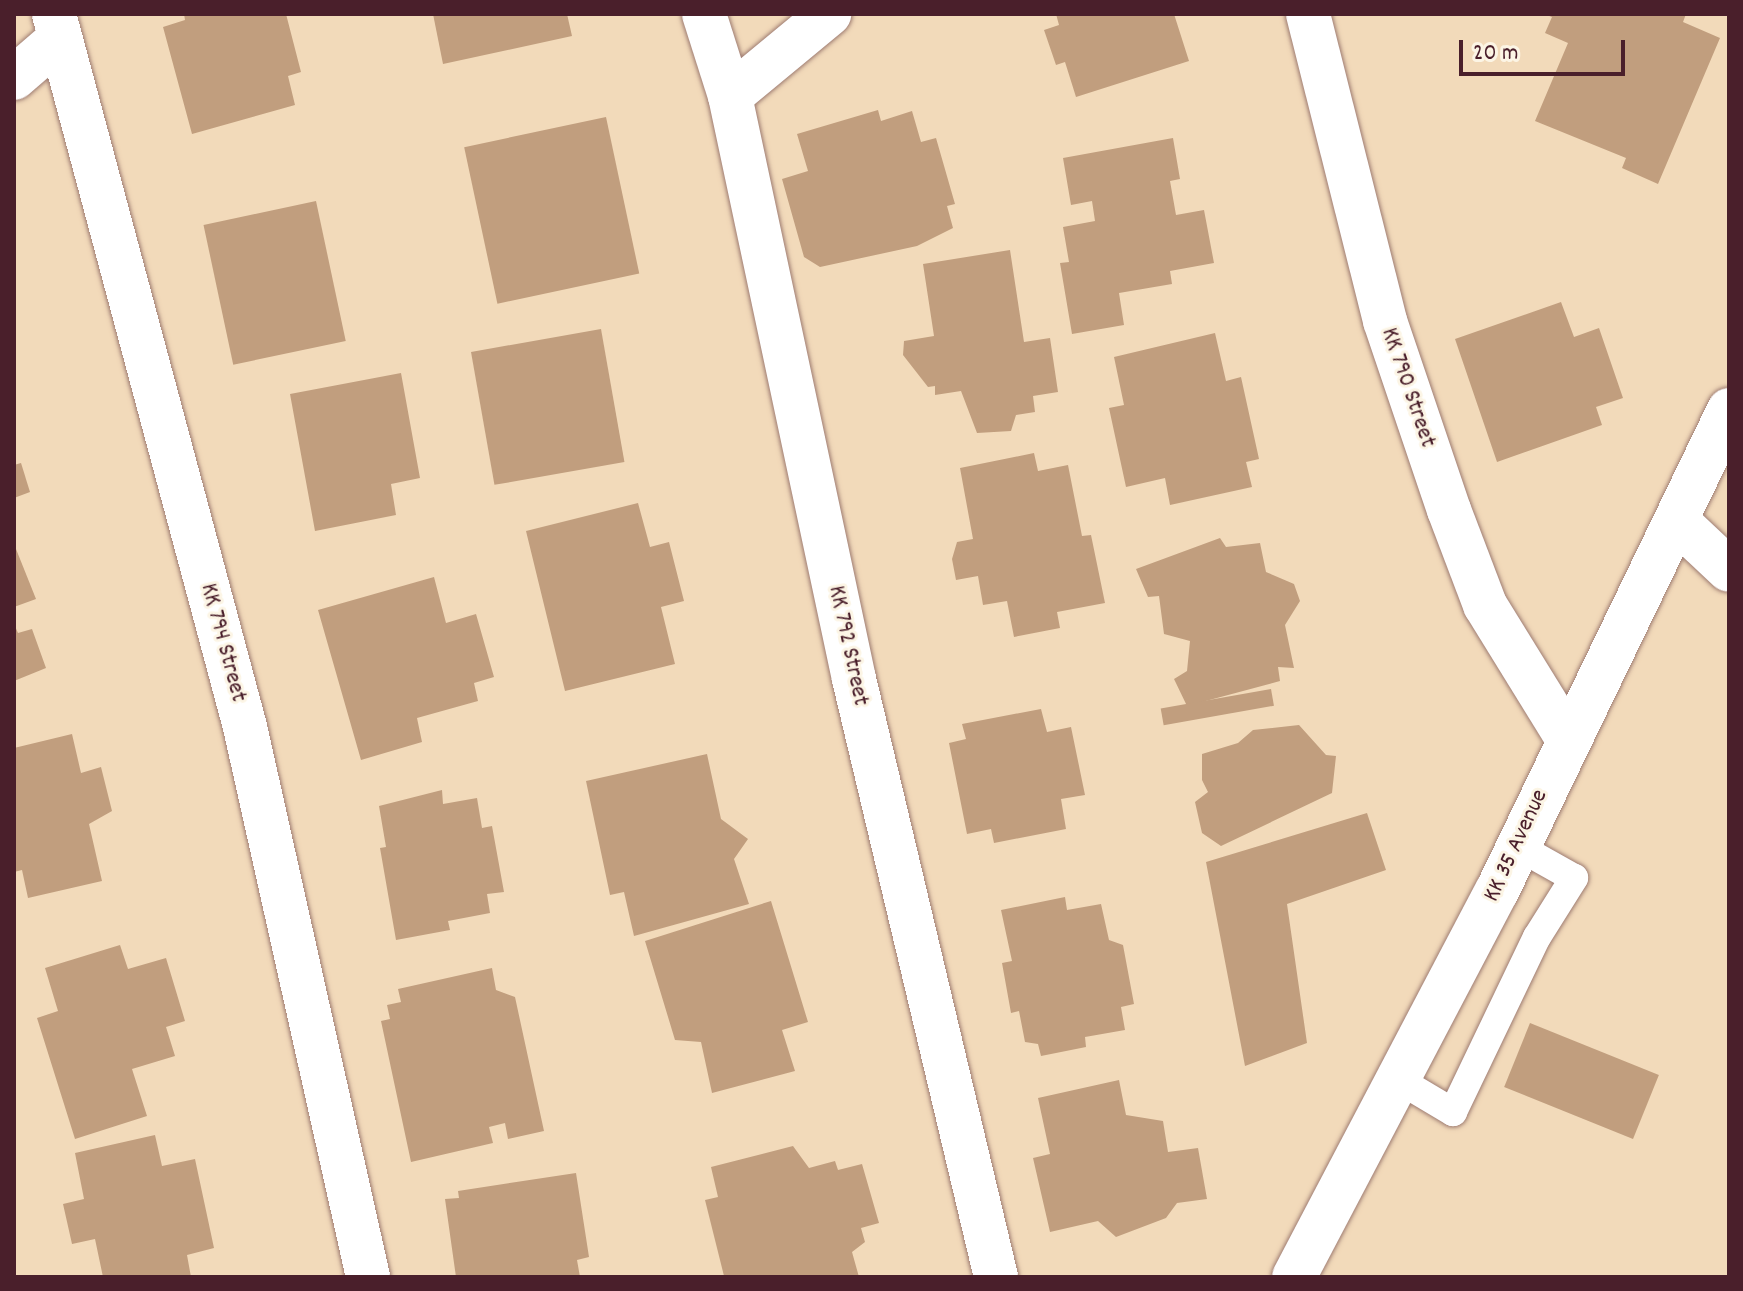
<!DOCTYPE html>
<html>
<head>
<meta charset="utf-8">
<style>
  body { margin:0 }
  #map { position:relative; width:1743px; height:1291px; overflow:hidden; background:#f2daba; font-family:Dekko,sans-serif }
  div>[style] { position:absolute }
  .building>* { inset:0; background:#c19e7e; transform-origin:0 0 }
  .roads { filter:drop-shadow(0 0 2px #9e7c72) drop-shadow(0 0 2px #9e7c72) }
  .service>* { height:28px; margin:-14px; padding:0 14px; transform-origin:14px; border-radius:14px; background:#fff }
  .minor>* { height:44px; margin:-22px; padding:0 22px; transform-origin:22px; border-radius:22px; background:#fff }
  .secondary>* { height:44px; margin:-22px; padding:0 22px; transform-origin:22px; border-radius:22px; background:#fff }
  span { translate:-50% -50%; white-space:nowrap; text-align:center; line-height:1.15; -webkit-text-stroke:6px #fcf5e5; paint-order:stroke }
  .street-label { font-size:24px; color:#4a1f2b }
  .frame { position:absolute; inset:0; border:16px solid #4a1f2b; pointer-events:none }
  .scale { position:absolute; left:1459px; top:40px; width:166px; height:36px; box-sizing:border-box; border:4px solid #4a1f2b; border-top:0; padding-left:10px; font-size:24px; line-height:28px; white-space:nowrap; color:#4a1f2b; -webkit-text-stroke:6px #fcf5e5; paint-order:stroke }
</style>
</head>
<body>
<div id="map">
  <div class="building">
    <div style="clip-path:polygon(184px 14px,286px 14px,301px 72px,288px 76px,295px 105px,192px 134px,163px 27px,185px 20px)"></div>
    <div style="clip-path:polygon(433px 14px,567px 14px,572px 36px,443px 64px)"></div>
    <div style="clip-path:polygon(1056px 14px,1174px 14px,1189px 61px,1076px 97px,1065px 62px,1056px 65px,1044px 30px,1059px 25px)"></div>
    <div style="clip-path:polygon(1544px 14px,1686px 14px,1683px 22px,1720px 38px,1658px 184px,1622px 168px,1626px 158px,1535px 121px,1568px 43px,1545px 33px,1552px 17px)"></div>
    <div style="clip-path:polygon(878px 110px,881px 121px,912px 111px,921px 142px,936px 138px,955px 204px,947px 206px,953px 228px,917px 246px,820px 267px,804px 257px,782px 179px,808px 171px,797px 134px)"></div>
    <div style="left:606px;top:117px;width:160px;height:145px;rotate:78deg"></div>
    <div style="clip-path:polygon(1173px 138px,1180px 179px,1170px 181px,1176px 215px,1204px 210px,1214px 263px,1170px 271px,1172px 284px,1119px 293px,1124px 325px,1072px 334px,1060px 263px,1069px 262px,1063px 227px,1095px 221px,1092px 201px,1071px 205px,1063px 158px)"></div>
    <div style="left:316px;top:201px;width:143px;height:115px;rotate:78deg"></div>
    <div style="clip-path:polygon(1010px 250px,1024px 342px,1050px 338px,1058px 392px,1033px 396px,1035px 412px,1016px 415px,1011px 431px,977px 433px,961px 391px,935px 395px,935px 386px,928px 387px,903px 355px,904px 341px,934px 336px,923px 264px)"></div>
    <div style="clip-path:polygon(1561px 302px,1574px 337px,1599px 328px,1623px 398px,1596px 407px,1602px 425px,1497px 462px,1455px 339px)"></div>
    <div style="left:601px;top:329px;width:135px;height:132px;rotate:80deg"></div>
    <div style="clip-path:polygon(1215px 333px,1226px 381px,1241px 377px,1259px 459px,1246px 462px,1252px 487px,1170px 505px,1165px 478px,1126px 487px,1109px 408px,1124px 405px,1114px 357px)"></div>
    <div style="clip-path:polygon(401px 373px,420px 478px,391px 484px,396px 515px,315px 531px,290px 394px)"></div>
    <div style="clip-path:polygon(1034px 453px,1038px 471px,1068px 465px,1082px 536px,1091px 535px,1105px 603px,1057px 612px,1060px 628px,1014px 637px,1007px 601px,983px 605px,978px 576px,956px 580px,952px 559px,957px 542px,973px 539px,960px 468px)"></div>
    <div style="clip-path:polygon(21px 463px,30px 492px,14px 498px,14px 465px)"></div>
    <div style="clip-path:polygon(638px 503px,650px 547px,669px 542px,684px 601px,661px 607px,675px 664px,565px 691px,526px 531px)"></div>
    <div style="clip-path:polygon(1220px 538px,1226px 547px,1260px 543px,1266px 572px,1294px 584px,1300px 601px,1285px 625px,1294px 668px,1278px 667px,1280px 681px,1187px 706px,1174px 679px,1187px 671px,1190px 641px,1164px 634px,1159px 596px,1148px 597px,1136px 569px)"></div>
    <div style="clip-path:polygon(14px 544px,36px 599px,14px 607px)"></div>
    <div style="clip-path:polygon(434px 577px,446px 623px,476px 614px,494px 677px,474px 683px,478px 701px,417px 718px,422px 742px,361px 760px,318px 610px)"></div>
    <div style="clip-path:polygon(14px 624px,18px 633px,32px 629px,46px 668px,14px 681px)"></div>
    <div style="left:1271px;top:689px;width:17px;height:112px;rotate:80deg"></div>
    <div style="clip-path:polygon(1041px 709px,1047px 732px,1071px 727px,1085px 795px,1061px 799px,1066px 829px,994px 843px,991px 829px,967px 834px,949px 743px,966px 739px,962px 724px)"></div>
    <div style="clip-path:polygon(1299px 725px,1326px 755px,1336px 756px,1332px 793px,1221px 846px,1202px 833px,1195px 802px,1208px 792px,1202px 780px,1202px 754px,1238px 743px,1253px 730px)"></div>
    <div style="clip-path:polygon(72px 734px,81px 773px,101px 767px,112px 811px,89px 824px,102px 881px,28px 898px,22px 870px,14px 872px,14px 748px)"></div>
    <div style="clip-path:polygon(707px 754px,721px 819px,748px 839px,734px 859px,749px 904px,634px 936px,624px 892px,610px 895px,586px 781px)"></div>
    <div style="clip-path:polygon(442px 790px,443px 804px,477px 798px,482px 828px,492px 826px,504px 892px,487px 894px,490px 913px,448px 921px,450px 930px,396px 940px,380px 848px,386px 847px,379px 806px)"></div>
    <div style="clip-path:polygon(1367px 813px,1386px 870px,1287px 904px,1307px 1043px,1245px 1066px,1206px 862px)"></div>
    <div style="clip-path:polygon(1065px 897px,1067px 910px,1101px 904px,1109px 940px,1123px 945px,1134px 1004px,1121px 1007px,1125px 1030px,1085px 1037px,1086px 1047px,1041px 1056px,1038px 1044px,1025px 1042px,1019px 1011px,1011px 1013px,1002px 963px,1012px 961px,1001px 910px)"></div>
    <div style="clip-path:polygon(771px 901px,808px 1022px,782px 1030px,795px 1071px,712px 1093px,701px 1042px,675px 1040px,645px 941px)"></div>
    <div style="clip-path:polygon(120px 945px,128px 969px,166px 958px,185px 1021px,166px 1027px,175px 1056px,132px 1069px,147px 1116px,75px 1139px,37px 1018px,58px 1011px,45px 968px)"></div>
    <div style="clip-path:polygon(492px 968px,496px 990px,515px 997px,544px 1131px,508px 1139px,505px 1123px,489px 1127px,493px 1143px,411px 1162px,381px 1021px,390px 1019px,387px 1005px,401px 1002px,398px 989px)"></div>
    <div style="left:1530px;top:1023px;width:139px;height:69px;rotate:22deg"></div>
    <div style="clip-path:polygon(1119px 1080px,1126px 1115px,1163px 1121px,1168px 1152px,1198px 1148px,1207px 1199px,1177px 1203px,1166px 1218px,1116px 1237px,1098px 1221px,1050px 1232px,1033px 1158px,1050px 1154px,1038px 1098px)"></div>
    <div style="clip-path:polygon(155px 1135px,162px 1166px,195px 1159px,214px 1248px,187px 1255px,191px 1277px,103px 1277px,95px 1239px,72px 1244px,63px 1204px,84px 1199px,75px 1153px)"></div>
    <div style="clip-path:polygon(793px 1146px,809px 1168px,835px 1161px,838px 1170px,862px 1164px,879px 1223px,861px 1228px,865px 1242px,852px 1252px,859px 1277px,724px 1276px,705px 1200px,718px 1197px,711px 1167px)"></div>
    <div style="clip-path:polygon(576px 1173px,589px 1257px,577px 1260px,580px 1277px,456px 1277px,445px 1199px,459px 1198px,458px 1191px)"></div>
  </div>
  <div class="roads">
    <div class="service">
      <div style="left:1399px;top:1080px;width:63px;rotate:30.7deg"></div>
      <div style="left:1453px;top:1112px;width:194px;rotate:-64.4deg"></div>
      <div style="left:1537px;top:937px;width:70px;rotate:-57.9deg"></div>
      <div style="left:1574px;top:878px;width:65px;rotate:-150.7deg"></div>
    </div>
    <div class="minor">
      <div style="left:54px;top:14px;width:738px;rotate:75deg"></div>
      <div style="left:245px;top:727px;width:564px;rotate:77.39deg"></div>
      <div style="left:704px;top:14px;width:86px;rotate:72.4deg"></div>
      <div style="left:730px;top:96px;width:596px;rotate:77.99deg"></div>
      <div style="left:854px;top:679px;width:615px;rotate:76.64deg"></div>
      <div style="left:1308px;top:14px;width:317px;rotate:75.9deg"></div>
      <div style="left:1385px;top:321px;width:200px;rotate:71.3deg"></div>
      <div style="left:1449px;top:510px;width:102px;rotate:69.2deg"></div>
      <div style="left:1485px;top:605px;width:156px;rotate:58.3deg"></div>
      <div style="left:14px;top:78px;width:60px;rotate:-40.9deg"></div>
      <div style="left:730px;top:96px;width:129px;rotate:-39.6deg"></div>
      <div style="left:1677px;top:521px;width:71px;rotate:43.3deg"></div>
    </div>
    <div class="secondary">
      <div style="left:1294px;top:1277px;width:436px;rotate:-62.3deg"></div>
      <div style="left:1497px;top:891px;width:534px;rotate:-64.25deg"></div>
    </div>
  </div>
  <div class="street-label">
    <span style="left:1407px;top:388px;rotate:71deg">KK 790 Street</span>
    <span style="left:222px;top:643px;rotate:75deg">KK 794 Street</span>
    <span style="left:847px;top:646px;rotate:78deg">KK 792 Street</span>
    <span style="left:1517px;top:846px;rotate:-65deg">KK 35 Avenue</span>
  </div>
  <div class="frame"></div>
  <div class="scale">20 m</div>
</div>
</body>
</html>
